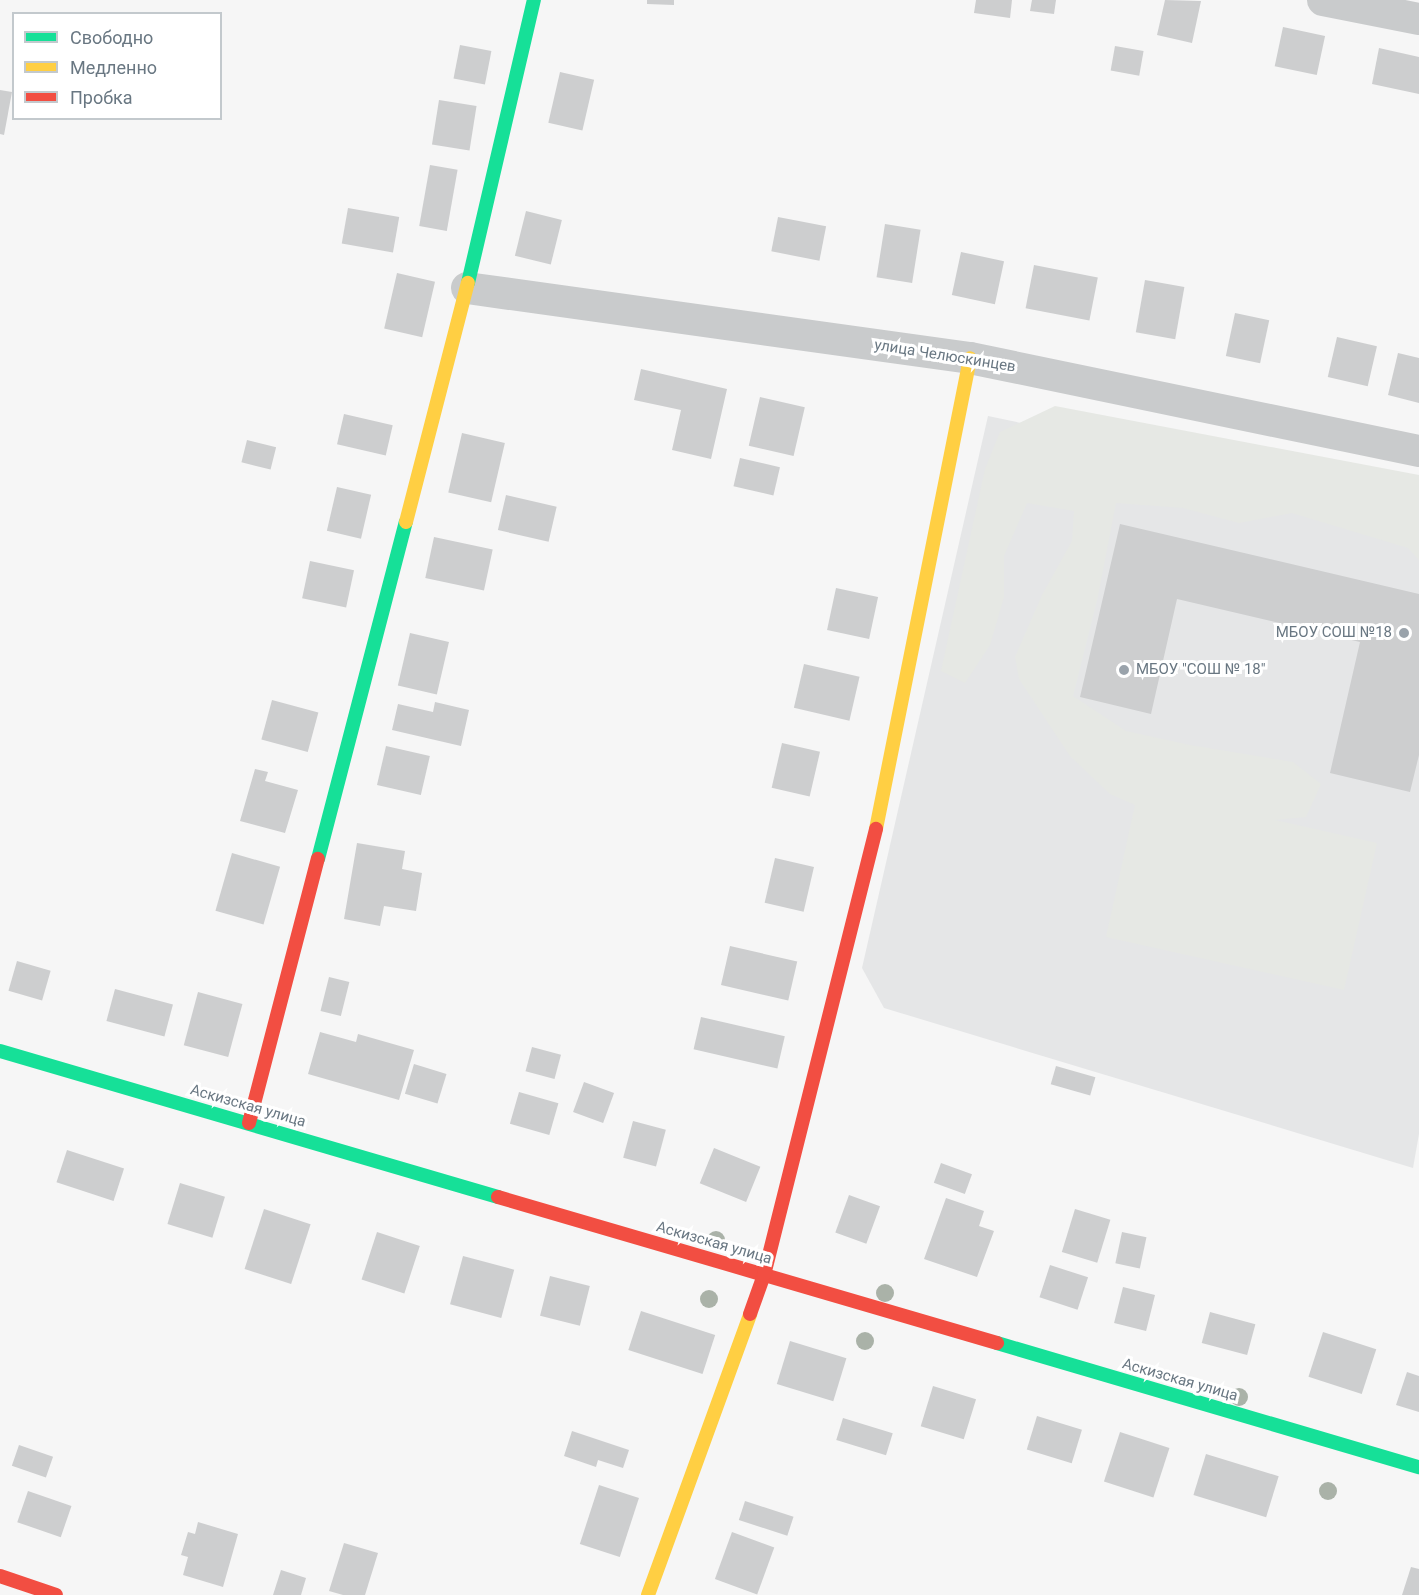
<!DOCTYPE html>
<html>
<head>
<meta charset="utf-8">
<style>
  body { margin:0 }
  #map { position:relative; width:1419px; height:1595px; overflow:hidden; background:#f6f6f6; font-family:Roboto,sans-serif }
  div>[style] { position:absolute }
  .built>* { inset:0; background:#e5e6e7 }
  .green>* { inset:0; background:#e6e8e4 }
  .building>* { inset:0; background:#cdcecf; transform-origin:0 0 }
  .street>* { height:32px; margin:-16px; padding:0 16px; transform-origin:16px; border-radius:16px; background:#c9cbcc }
  .fast>* { height:14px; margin:-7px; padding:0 7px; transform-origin:7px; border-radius:7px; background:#16e098 }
  .slow>* { height:14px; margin:-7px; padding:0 7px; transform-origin:7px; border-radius:7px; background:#ffcf43 }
  .jam>* { height:14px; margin:-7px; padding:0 7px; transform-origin:7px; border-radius:7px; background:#f24e42 }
  .trees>* { width:18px; height:18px; margin:-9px; border-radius:50%; background:#aab2a8 }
  .dots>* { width:16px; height:16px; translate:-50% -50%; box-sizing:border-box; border:3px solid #fff; border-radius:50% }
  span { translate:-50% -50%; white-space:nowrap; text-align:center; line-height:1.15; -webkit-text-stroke:6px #fff; paint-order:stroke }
  .street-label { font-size:15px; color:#697782 }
  .poi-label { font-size:15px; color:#697782 }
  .right { translate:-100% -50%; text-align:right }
  .left { translate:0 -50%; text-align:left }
  .legend { position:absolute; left:12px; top:12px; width:210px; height:108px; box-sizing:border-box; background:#fff; border:2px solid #c3c9cd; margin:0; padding:8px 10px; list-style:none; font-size:18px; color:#697782 }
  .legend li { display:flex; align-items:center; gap:12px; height:30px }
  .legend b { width:30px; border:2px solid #c3c9cd }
</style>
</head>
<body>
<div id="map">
  <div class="built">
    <div style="clip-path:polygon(988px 416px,1419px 507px,1419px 1134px,1413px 1168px,884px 1008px,862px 968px)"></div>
  </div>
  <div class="green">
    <div style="clip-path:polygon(1055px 406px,1419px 475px,1419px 560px,1408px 548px,1292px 513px,1239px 523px,1183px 508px,1116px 503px,1098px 596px,1073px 696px,1126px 731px,1190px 745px,1293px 762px,1321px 784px,1306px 817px,1275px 820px,1377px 843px,1344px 990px,1106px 937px,1135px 805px,1110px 794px,1070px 756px,1019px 679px,1015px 657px,1042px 595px,1072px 541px,1074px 511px,1027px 503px,1004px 556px,1004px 597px,990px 645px,965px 683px,941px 671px,985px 469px,1000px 432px)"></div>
  </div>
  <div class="building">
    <div style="clip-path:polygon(647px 0,674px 0,674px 5px,647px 4px)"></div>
    <div style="clip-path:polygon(976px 0,1012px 0,1010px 18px,974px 13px)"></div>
    <div style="clip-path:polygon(1032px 0,1056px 0,1054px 14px,1030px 11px)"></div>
    <div style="clip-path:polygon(1165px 0,1201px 1px,1192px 43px,1157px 35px)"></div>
    <div style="left:1283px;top:27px;width:43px;height:40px;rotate:12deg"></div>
    <div style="left:460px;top:45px;width:32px;height:34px;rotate:11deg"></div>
    <div style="left:1115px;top:46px;width:29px;height:25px;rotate:10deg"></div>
    <div style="clip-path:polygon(1379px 48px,1419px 57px,1419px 94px,1372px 84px)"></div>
    <div style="left:560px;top:72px;width:35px;height:52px;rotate:13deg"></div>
    <div style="clip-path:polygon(0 90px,12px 92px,4px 135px,0 134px)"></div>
    <div style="left:439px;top:100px;width:38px;height:45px;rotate:9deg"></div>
    <div style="left:430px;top:165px;width:28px;height:62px;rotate:10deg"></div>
    <div style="left:348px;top:208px;width:52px;height:36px;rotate:10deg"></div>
    <div style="left:526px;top:211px;width:37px;height:46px;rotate:14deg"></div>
    <div style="left:778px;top:217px;width:49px;height:35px;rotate:11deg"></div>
    <div style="left:885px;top:224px;width:36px;height:54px;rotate:9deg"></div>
    <div style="left:961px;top:252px;width:44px;height:44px;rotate:12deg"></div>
    <div style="left:1034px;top:265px;width:65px;height:44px;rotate:11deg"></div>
    <div style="left:397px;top:273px;width:39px;height:57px;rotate:13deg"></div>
    <div style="left:1145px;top:280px;width:40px;height:53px;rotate:10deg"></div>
    <div style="left:1235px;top:313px;width:35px;height:44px;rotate:12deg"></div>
    <div style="left:1337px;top:337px;width:41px;height:41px;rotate:13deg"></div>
    <div style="clip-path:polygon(1398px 353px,1419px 358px,1419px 403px,1388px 395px)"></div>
    <div style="clip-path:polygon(641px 369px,727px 389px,711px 459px,672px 450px,681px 410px,634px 400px)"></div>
    <div style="left:760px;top:397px;width:46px;height:50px;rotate:13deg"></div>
    <div style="left:344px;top:414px;width:50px;height:31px;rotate:13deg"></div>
    <div style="left:462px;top:433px;width:44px;height:61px;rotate:13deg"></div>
    <div style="left:247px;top:440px;width:30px;height:23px;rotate:14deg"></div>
    <div style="left:740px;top:458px;width:41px;height:29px;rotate:13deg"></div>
    <div style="left:337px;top:487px;width:35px;height:45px;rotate:13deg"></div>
    <div style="left:506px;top:495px;width:52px;height:36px;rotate:13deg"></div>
    <div style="clip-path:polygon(1120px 524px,1419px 594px,1419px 755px,1410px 792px,1330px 773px,1360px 642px,1177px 599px,1151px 714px,1080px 697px)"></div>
    <div style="left:434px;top:537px;width:60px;height:42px;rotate:12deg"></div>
    <div style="left:310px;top:561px;width:45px;height:38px;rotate:12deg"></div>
    <div style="left:836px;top:588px;width:43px;height:43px;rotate:12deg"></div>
    <div style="left:410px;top:633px;width:40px;height:54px;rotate:13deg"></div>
    <div style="left:804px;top:664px;width:57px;height:45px;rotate:13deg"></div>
    <div style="left:272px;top:700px;width:48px;height:41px;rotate:15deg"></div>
    <div style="clip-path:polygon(435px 702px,469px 710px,461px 746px,392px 730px,398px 704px,433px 712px)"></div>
    <div style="left:782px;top:743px;width:39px;height:46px;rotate:13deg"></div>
    <div style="left:386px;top:746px;width:45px;height:40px;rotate:13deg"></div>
    <div style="clip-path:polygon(255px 769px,268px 772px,265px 781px,298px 790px,285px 833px,240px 821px)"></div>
    <div style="clip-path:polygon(357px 843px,405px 851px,402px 869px,422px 873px,416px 911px,384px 906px,380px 926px,344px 919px)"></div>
    <div style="left:232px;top:853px;width:50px;height:60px;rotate:16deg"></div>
    <div style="left:775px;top:858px;width:40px;height:46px;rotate:13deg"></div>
    <div style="left:730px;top:946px;width:69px;height:40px;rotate:13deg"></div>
    <div style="left:17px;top:961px;width:35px;height:31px;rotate:16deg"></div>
    <div style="left:329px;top:977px;width:21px;height:35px;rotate:14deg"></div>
    <div style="left:115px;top:989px;width:60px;height:33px;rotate:15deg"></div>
    <div style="left:198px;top:992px;width:46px;height:55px;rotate:15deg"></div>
    <div style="left:701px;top:1017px;width:86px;height:33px;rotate:13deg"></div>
    <div style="clip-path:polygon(320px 1032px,356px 1042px,358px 1034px,414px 1050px,399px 1100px,308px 1074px)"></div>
    <div style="left:532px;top:1047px;width:30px;height:25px;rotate:15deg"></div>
    <div style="left:414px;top:1064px;width:34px;height:31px;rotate:17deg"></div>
    <div style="left:1056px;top:1066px;width:41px;height:19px;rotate:16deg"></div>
    <div style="left:584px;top:1082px;width:32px;height:32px;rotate:20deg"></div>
    <div style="left:519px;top:1092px;width:41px;height:33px;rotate:16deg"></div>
    <div style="left:633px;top:1121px;width:34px;height:38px;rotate:15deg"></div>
    <div style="left:714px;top:1148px;width:50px;height:38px;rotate:22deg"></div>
    <div style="left:67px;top:1150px;width:60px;height:34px;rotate:18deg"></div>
    <div style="left:941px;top:1163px;width:33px;height:21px;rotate:20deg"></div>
    <div style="left:180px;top:1183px;width:47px;height:43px;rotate:17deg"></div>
    <div style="left:849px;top:1195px;width:33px;height:40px;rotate:20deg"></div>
    <div style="clip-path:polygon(946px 1198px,984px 1211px,979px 1226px,994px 1231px,977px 1277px,924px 1259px)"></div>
    <div style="left:264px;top:1209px;width:49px;height:63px;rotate:18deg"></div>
    <div style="left:1075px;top:1209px;width:37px;height:45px;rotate:17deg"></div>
    <div style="left:377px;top:1232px;width:45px;height:50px;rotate:18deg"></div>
    <div style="left:1122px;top:1232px;width:25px;height:32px;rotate:12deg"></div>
    <div style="left:463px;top:1256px;width:53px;height:50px;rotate:15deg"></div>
    <div style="left:1050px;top:1265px;width:40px;height:34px;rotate:18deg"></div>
    <div style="left:550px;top:1276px;width:41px;height:41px;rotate:14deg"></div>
    <div style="left:1123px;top:1287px;width:33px;height:37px;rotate:14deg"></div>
    <div style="left:641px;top:1311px;width:78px;height:41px;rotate:18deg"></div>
    <div style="left:1210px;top:1312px;width:47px;height:32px;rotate:15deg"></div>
    <div style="left:1323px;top:1332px;width:56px;height:47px;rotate:18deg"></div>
    <div style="left:790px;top:1341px;width:59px;height:45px;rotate:17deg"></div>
    <div style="clip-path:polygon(1407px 1372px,1419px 1376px,1419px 1412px,1396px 1405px)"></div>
    <div style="left:933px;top:1386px;width:45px;height:42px;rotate:17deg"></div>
    <div style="left:1037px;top:1416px;width:47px;height:35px;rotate:17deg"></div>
    <div style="left:843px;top:1418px;width:52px;height:23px;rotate:17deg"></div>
    <div style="clip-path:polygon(572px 1431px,629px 1450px,623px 1468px,598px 1460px,596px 1467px,564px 1456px)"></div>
    <div style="left:1120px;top:1432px;width:52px;height:52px;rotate:18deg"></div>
    <div style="left:19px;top:1445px;width:36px;height:22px;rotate:19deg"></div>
    <div style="left:1206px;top:1454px;width:76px;height:43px;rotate:17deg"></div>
    <div style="left:599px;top:1485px;width:42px;height:62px;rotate:18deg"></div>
    <div style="left:28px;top:1491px;width:46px;height:33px;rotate:19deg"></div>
    <div style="left:745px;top:1501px;width:51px;height:20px;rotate:18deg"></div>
    <div style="clip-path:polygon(198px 1522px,238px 1534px,223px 1587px,183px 1575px,188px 1557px,181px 1555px,188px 1532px,195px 1534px)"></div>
    <div style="left:732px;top:1532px;width:45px;height:50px;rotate:20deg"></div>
    <div style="clip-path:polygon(344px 1543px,378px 1553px,365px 1595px,343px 1595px,329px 1591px)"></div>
    <div style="clip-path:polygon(1411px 1567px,1419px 1569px,1419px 1595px,1402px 1595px)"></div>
    <div style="clip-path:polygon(281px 1570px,306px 1578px,301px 1595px,273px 1595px)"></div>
  </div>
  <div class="street">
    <div style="left:1323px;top:0;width:98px;rotate:11.2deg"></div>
    <div style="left:467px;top:288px;width:508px;rotate:7.92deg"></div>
    <div style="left:970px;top:358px;width:459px;rotate:11.7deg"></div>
  </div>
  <div class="fast">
    <div style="left:468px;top:283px;width:291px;rotate:-76.9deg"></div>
    <div style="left:318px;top:859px;width:348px;rotate:-75.4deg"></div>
    <div style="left:0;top:1051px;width:519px;rotate:16.34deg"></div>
    <div style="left:997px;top:1343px;width:440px;rotate:16.4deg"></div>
  </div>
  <div class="slow">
    <div style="left:406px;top:522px;width:247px;rotate:-75.5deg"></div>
    <div style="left:876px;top:829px;width:480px;rotate:-78.7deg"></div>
    <div style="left:648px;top:1595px;width:299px;rotate:-70deg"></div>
  </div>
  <div class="jam">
    <div style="left:249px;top:1123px;width:273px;rotate:-75.4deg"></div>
    <div style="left:498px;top:1197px;width:520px;rotate:16.31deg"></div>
    <div style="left:750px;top:1314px;width:41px;rotate:-70.3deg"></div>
    <div style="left:764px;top:1275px;width:460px;rotate:-75.9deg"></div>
    <div style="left:0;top:1576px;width:59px;rotate:18.7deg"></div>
  </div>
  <div class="trees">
    <div style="left:716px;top:1240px"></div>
    <div style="left:885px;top:1293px"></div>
    <div style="left:709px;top:1299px"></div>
    <div style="left:865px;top:1341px"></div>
    <div style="left:1239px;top:1397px"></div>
    <div style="left:1328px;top:1491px"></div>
  </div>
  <div class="dots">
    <div style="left:1404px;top:633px;background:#9aa3ab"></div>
    <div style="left:1124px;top:670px;background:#9aa3ab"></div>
  </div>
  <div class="street-label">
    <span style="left:945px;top:356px;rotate:9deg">улица Челюскинцев</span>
    <span style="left:248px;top:1106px;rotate:16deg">Аскизская улица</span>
    <span style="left:714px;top:1243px;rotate:16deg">Аскизская улица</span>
    <span style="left:1180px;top:1380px;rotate:16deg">Аскизская улица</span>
  </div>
  <div class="poi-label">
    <span class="right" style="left:1392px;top:633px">МБОУ СОШ №18</span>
    <span class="left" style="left:1136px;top:670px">МБОУ "СОШ № 18"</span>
  </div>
  <ul class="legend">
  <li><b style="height:8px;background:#16e098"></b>Свободно</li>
  <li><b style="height:8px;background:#ffcf43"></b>Медленно</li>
  <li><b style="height:8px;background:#f24e42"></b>Пробка</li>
  </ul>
</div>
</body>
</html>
